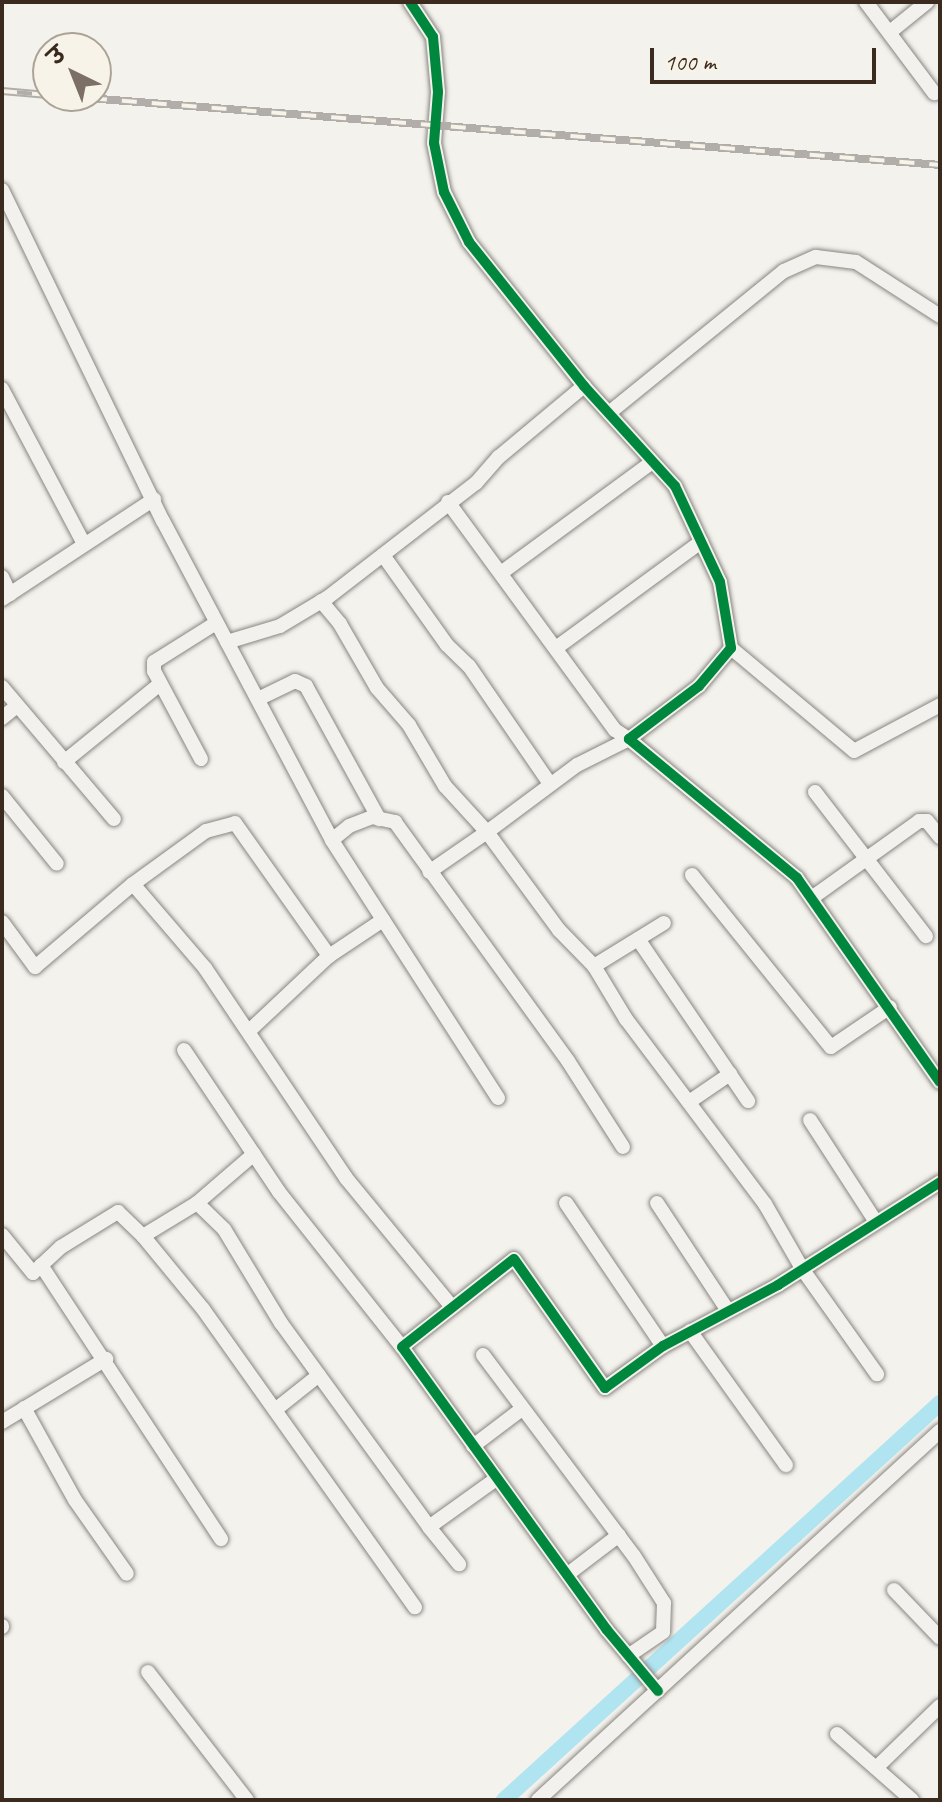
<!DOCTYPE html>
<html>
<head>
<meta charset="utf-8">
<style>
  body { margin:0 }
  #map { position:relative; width:942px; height:1802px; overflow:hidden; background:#f4f2ec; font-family:Caveat,"Playpen Sans Deva",sans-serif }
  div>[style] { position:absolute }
  .canal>* { height:16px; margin:-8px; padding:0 8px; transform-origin:8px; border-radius:8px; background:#afe4f0 }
  .roads { filter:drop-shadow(0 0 2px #898580) drop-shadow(0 0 2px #898580) }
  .street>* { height:14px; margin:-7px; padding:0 7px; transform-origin:7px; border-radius:7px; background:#f2f1ed }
  .rail>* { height:8px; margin-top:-4px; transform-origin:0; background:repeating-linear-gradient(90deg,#f7f3e8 0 15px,#b1aeaa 0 30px); box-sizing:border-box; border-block:2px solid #b1aeaa }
  .cycleway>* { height:10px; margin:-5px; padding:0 5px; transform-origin:5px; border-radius:5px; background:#00873e }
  span { translate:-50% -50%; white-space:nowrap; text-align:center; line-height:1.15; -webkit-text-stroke:8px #f7f3e8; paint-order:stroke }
  .frame { position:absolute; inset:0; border:4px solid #3b2a1e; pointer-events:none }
  .north { position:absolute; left:32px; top:32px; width:80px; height:80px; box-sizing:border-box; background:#f7f3e8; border:2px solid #aca397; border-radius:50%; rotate:317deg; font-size:22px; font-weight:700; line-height:32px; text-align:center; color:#3b2a1e }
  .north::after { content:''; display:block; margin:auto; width:28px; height:36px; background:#7c7066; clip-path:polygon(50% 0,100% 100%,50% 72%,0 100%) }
  .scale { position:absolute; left:650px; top:48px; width:226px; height:36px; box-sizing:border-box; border:4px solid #3b2a1e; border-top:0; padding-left:10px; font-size:24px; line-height:28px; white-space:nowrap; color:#3b2a1e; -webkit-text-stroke:6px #f7f3e8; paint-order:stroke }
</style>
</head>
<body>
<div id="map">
  <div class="canal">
    <div style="left:504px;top:1800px;width:590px;rotate:-42.32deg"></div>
  </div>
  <div class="roads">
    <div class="street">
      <div style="left:410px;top:2px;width:42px;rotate:56.7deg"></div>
      <div style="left:433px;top:37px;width:55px;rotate:84.8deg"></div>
      <div style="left:438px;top:92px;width:51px;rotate:94.5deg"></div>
      <div style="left:434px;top:143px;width:50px;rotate:78.5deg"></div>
      <div style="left:444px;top:192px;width:56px;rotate:63.4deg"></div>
      <div style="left:469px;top:242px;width:184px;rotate:51.4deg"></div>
      <div style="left:584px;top:386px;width:135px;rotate:47.7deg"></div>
      <div style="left:675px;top:486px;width:106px;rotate:64.9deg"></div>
      <div style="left:720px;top:582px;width:67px;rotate:80.5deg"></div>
      <div style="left:731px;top:648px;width:50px;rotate:130.1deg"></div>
      <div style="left:699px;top:686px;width:88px;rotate:142.9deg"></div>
      <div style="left:629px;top:739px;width:218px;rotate:39.6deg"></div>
      <div style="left:797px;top:878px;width:249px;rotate:55deg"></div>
      <div style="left:866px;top:2px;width:114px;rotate:53.2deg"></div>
      <div style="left:890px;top:32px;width:48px;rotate:-39deg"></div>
      <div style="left:2px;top:190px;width:368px;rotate:64.1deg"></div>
      <div style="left:163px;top:521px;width:361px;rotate:62.1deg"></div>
      <div style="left:2px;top:389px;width:175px;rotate:62.1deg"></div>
      <div style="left:609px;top:413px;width:225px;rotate:-39.1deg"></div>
      <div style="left:784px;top:271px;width:35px;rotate:-24deg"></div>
      <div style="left:816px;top:257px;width:40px;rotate:7.1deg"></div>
      <div style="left:856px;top:262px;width:100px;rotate:32.7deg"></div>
      <div style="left:448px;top:502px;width:283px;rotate:53.8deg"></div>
      <div style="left:615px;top:730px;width:17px;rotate:33deg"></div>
      <div style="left:383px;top:555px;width:110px;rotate:54.6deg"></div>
      <div style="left:447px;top:645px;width:30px;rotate:44deg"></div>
      <div style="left:469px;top:666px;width:143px;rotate:55.5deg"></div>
      <div style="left:501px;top:573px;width:187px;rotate:-36.3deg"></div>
      <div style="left:2px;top:577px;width:19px;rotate:65deg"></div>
      <div style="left:2px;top:599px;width:182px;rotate:-33.3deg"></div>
      <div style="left:321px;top:601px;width:30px;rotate:50deg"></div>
      <div style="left:340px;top:624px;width:74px;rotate:60deg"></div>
      <div style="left:377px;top:688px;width:49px;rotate:49.1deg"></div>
      <div style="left:409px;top:725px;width:71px;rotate:59.5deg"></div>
      <div style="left:445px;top:786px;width:62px;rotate:47.6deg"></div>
      <div style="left:487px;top:832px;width:70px;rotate:145.4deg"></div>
      <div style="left:227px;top:642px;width:55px;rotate:-16.8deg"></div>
      <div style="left:280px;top:626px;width:55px;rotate:-30.8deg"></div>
      <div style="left:327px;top:598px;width:188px;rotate:-37.7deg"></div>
      <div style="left:476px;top:483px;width:35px;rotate:-49deg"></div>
      <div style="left:499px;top:457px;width:111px;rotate:-39.9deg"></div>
      <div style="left:556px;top:648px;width:180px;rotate:-36.2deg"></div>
      <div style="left:731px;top:648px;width:160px;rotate:39.9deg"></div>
      <div style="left:854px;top:751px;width:98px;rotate:-28.1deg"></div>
      <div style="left:2px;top:687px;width:173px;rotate:49.7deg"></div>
      <div style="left:258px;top:699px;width:41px;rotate:-25.9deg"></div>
      <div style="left:295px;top:681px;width:12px;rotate:24deg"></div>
      <div style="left:306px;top:686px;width:152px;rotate:61.2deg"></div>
      <div style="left:2px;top:718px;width:19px;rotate:-39deg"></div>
      <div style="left:629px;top:739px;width:58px;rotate:153.4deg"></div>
      <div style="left:577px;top:765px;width:112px;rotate:143.3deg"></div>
      <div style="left:487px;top:832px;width:122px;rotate:53.7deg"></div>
      <div style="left:559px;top:930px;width:50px;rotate:45.8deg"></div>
      <div style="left:594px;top:966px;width:62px;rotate:58.9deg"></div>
      <div style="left:626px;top:1019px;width:231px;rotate:53.1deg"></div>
      <div style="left:765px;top:1204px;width:76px;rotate:60.1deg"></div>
      <div style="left:803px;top:1270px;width:128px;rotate:54.6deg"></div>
      <div style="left:201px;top:759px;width:100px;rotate:-118.1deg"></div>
      <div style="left:154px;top:671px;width:9px;rotate:-90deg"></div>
      <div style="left:154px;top:662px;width:73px;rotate:-32.2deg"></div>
      <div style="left:64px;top:762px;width:124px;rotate:-39.1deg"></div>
      <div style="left:815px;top:792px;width:182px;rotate:52.4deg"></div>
      <div style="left:2px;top:796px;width:87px;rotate:51deg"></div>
      <div style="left:692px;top:875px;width:221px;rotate:51.1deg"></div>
      <div style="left:831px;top:1047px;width:71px;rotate:-34.1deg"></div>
      <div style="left:133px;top:884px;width:90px;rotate:-36deg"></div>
      <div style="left:206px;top:831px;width:30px;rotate:-15deg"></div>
      <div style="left:235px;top:823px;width:163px;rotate:54.7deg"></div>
      <div style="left:813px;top:897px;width:130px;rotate:-35.6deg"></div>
      <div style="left:919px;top:821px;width:8px"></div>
      <div style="left:927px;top:821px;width:21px;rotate:51deg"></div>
      <div style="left:2px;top:922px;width:56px;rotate:53.7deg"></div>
      <div style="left:35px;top:967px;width:128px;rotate:-40.3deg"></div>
      <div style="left:133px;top:884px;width:111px;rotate:49.4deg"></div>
      <div style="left:205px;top:968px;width:253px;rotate:56.1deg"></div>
      <div style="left:346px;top:1178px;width:167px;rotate:50.6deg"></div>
      <div style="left:638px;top:939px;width:196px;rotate:55.8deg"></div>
      <div style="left:594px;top:966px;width:82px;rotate:-31.6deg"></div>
      <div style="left:249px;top:1031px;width:110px;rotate:-43.2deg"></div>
      <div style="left:329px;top:956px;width:65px;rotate:-33.7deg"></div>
      <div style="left:184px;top:1050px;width:171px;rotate:56.2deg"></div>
      <div style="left:279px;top:1192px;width:198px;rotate:51.6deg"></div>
      <div style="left:498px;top:1098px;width:307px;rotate:-122.8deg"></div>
      <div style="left:332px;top:840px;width:22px;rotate:-39deg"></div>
      <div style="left:349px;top:826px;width:25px;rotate:-21deg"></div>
      <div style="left:372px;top:817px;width:24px;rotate:12deg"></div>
      <div style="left:395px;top:822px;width:295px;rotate:54.1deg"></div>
      <div style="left:568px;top:1061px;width:102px;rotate:57.4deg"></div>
      <div style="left:689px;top:1102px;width:50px;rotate:-34.3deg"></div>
      <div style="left:810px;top:1120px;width:121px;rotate:57.1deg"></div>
      <div style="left:197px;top:1203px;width:75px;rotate:-40.7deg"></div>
      <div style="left:566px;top:1203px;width:173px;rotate:55.9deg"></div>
      <div style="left:657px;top:1203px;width:127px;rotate:56.6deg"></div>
      <div style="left:2px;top:1235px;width:49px;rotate:50.8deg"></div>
      <div style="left:33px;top:1273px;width:38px;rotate:-43deg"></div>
      <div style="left:61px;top:1247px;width:67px;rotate:-31.6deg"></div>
      <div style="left:118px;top:1212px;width:35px;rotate:44deg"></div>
      <div style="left:143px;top:1236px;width:63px;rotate:-31.4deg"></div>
      <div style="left:197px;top:1203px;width:37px;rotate:44deg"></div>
      <div style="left:224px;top:1229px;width:110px;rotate:58.8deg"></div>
      <div style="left:281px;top:1323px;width:252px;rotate:54deg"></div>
      <div style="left:429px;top:1527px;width:82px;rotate:-35.6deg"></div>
      <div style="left:143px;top:1236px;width:94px;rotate:50.6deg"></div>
      <div style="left:203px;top:1309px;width:366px;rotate:54.6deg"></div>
      <div style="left:41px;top:1265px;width:328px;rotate:56.7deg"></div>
      <div style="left:690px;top:1331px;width:165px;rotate:54.4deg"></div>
      <div style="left:483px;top:1355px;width:251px;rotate:53.1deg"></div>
      <div style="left:634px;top:1556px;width:56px;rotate:57.4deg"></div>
      <div style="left:664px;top:1603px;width:29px;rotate:92deg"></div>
      <div style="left:663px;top:1632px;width:42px;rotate:145.6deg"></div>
      <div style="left:24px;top:1408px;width:105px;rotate:61deg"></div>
      <div style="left:75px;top:1500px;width:90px;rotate:54.9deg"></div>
      <div style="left:275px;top:1410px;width:56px;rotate:-38.5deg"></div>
      <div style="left:2px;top:1422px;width:122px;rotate:-31.2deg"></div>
      <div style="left:473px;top:1446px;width:61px;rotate:-37.1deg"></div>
      <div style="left:429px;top:1527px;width:48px;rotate:51deg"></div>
      <div style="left:568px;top:1574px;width:64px;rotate:-37.4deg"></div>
      <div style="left:894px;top:1590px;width:66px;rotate:46.2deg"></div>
      <div style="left:2px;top:1626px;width:1px;rotate:90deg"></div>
      <div style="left:148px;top:1672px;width:162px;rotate:52.3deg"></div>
      <div style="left:658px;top:1691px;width:80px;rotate:-129.9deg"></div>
      <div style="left:607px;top:1630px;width:349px;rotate:-125.9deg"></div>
      <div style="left:402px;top:1347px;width:142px;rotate:-38.2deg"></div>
      <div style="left:514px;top:1259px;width:158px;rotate:54.8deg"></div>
      <div style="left:605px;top:1388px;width:72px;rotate:-35.9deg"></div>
      <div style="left:663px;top:1346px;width:130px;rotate:-27.9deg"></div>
      <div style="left:778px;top:1285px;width:192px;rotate:-32.4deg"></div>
      <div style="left:837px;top:1734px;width:100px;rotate:41.3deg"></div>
      <div style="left:876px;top:1768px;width:89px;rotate:-44.1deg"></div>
      <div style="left:538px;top:1800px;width:546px;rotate:-42.55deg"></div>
    </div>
  </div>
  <div class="rail">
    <div style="left:2px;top:91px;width:46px;rotate:5deg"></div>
    <div style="left:62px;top:96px;width:881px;rotate:4.49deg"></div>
  </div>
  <div class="cycleway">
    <div style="left:410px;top:2px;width:42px;rotate:56.7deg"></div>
    <div style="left:433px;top:37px;width:55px;rotate:84.8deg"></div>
    <div style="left:438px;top:92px;width:51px;rotate:94.5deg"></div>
    <div style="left:434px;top:143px;width:50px;rotate:78.5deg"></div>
    <div style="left:444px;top:192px;width:56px;rotate:63.4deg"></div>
    <div style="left:469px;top:242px;width:184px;rotate:51.4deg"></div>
    <div style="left:584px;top:386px;width:135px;rotate:47.7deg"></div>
    <div style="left:675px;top:486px;width:106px;rotate:64.9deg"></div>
    <div style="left:720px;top:582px;width:67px;rotate:80.5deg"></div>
    <div style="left:731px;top:648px;width:50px;rotate:130.1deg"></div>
    <div style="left:699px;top:686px;width:88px;rotate:142.9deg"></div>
    <div style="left:629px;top:739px;width:218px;rotate:39.6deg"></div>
    <div style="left:797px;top:878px;width:249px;rotate:55deg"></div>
    <div style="left:658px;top:1691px;width:80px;rotate:-129.9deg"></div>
    <div style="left:607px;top:1630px;width:349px;rotate:-125.9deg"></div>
    <div style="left:402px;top:1347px;width:142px;rotate:-38.2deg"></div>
    <div style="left:514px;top:1259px;width:158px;rotate:54.8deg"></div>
    <div style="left:605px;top:1388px;width:72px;rotate:-35.9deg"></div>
    <div style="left:663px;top:1346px;width:130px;rotate:-27.9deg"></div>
    <div style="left:778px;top:1285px;width:192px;rotate:-32.4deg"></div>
  </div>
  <div class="frame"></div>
  <div class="north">उ</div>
  <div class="scale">100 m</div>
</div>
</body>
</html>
